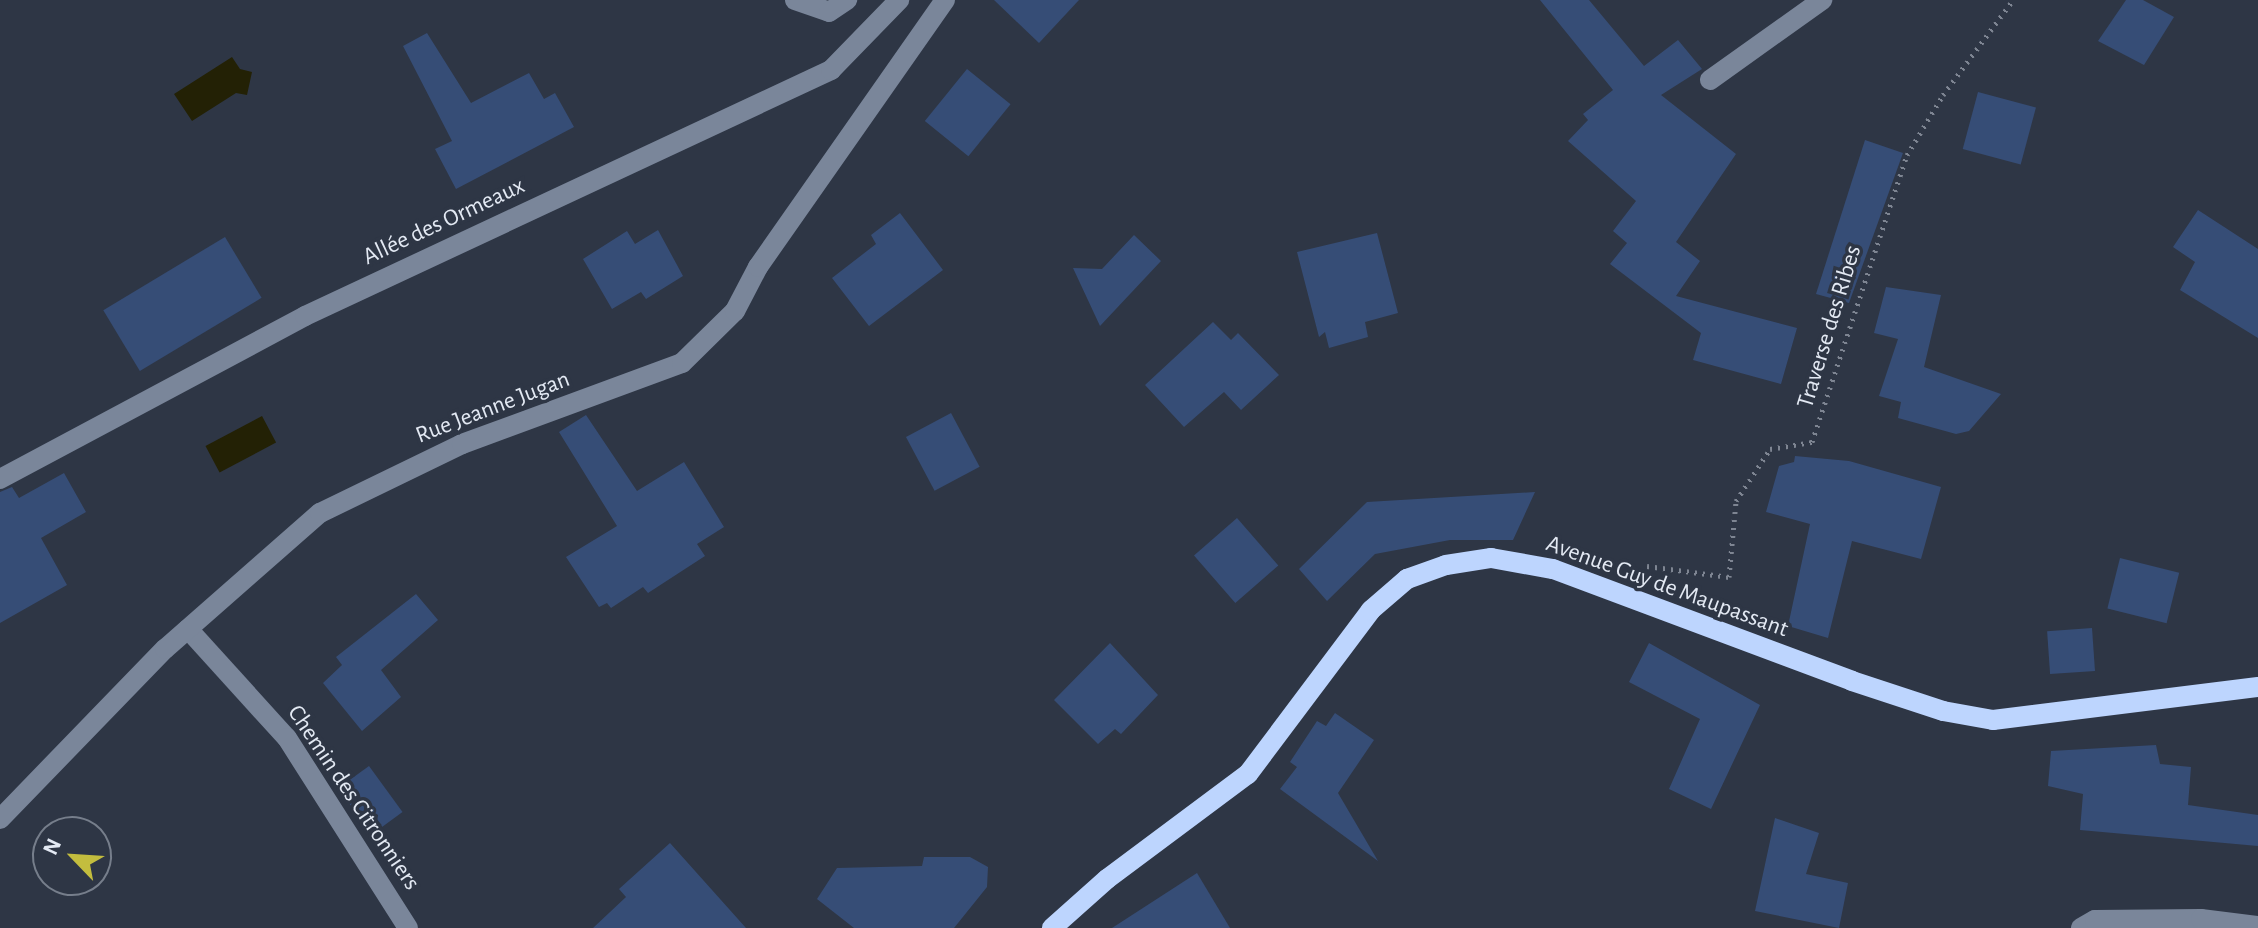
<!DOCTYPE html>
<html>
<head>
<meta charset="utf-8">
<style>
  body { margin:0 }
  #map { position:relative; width:2258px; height:928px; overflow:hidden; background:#2e3645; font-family:"Alegreya Sans",sans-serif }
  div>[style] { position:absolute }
  .water>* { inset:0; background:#232105; transform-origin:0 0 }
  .building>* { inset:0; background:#364d76; transform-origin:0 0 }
  .path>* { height:5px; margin-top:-2.5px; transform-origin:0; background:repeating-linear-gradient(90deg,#7e8592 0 2px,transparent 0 8px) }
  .minor>* { height:20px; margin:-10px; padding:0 10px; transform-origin:10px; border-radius:10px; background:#7a869a }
  .major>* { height:20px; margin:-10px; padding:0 10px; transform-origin:10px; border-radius:10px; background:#bdd5fe }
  span { translate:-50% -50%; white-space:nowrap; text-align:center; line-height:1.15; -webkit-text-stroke:7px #2e3645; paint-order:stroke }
  .street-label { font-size:24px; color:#e3e9f3 }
  .north { position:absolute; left:32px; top:816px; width:80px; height:80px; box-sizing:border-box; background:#2e3645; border:2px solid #767e8b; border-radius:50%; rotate:295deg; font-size:22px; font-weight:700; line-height:32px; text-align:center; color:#e3e9f3 }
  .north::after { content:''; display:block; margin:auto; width:28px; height:36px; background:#c3bd3e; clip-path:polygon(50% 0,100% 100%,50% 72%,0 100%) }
</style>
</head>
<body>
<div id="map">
  <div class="water">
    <div style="clip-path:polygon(232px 57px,240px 69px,252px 72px,247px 95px,236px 93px,192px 121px,174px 94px)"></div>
    <div style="left:262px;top:416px;width:30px;height:64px;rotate:62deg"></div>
  </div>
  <div class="building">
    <div style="clip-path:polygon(994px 0,1079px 0,1039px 43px)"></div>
    <div style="clip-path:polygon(1540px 0,1589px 0,1644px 66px,1678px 40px,1702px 69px,1661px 95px,1736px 154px,1676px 242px,1700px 261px,1676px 296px,1797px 328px,1781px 384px,1693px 360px,1701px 333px,1610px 264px,1627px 243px,1613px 231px,1636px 201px,1568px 141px,1588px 120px,1583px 114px,1613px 90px)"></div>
    <div style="clip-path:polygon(2126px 0,2143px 0,2174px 17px,2144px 65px,2098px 41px)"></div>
    <div style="clip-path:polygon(427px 33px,471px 103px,529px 73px,544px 99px,555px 93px,574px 127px,456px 189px,435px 149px,452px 141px,403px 46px)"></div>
    <div style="left:967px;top:69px;width:56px;height:67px;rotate:39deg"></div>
    <div style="left:1978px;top:92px;width:60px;height:59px;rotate:15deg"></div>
    <div style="clip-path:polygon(1865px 140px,1903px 153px,1849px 303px,1816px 294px)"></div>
    <div style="clip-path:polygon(2198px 210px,2258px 249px,2258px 338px,2180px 290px,2195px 262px,2173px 247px)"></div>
    <div style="clip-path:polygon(900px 213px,943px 270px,869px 326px,832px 278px,876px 244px,871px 235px)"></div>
    <div style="clip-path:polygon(658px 230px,683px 276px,646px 299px,641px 292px,612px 309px,583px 259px,627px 231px,635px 244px)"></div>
    <div style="clip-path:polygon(1377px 233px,1398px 313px,1365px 322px,1368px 337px,1329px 348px,1325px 332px,1319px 337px,1297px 252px)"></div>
    <div style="clip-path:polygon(1134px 235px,1161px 261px,1100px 326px,1073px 268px,1102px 269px)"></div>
    <div style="left:225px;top:237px;width:71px;height:142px;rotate:59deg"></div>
    <div style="clip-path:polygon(1886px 287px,1941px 295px,1924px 367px,2001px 394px,1969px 431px,1956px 434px,1898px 418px,1901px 402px,1879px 396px,1898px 339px,1874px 333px)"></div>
    <div style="clip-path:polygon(1213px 322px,1231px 340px,1238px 333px,1279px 375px,1241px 410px,1224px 392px,1184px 427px,1145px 385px)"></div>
    <div style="left:951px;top:413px;width:61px;height:51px;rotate:62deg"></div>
    <div style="clip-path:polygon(586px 415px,637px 491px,684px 462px,724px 527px,697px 544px,705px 556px,648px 593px,643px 587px,611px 608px,607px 603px,599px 607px,566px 557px,617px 526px,559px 432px)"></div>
    <div style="clip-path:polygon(1795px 456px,1849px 461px,1941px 487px,1921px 559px,1852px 541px,1828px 638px,1788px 626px,1810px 524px,1766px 512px,1779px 466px,1794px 462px)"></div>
    <div style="clip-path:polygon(64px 473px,86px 512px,41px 538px,67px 585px,0 623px,0 492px,12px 487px,19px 498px)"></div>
    <div style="clip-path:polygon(1535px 492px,1513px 540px,1450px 540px,1375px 554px,1327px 601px,1299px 569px,1367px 502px)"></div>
    <div style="left:1237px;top:518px;width:63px;height:57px;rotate:49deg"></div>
    <div style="left:2120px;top:558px;width:61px;height:52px;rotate:14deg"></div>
    <div style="clip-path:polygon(416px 594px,438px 620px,381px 670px,401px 697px,362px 731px,323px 683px,342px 665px,336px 657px)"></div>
    <div style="left:2092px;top:628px;width:43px;height:45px;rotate:86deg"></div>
    <div style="clip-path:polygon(1110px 643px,1158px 695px,1121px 734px,1115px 729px,1098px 744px,1054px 700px)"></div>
    <div style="clip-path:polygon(1649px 643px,1760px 705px,1711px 809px,1669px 789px,1700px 719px,1629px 682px)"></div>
    <div style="clip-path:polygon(1335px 713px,1374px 740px,1338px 793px,1378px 861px,1280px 789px,1297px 767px,1290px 762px,1317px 721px,1326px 726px)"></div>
    <div style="clip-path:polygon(2156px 745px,2160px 764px,2191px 767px,2188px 805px,2258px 815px,2258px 846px,2080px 830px,2083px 794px,2048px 786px,2051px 751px)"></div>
    <div style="left:369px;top:766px;width:57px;height:38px;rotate:54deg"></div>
    <div style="clip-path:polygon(1775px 818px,1819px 833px,1806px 874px,1848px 883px,1839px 928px,1755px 911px)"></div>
    <div style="clip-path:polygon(670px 843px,746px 928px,593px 928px,626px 897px,619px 889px)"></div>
    <div style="clip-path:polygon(924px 857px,970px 857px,988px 867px,987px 887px,954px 928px,854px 928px,817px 899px,837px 868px,922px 866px)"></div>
    <div style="clip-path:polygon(1197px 873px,1230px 928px,1112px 928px)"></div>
  </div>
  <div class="path">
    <div style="left:1647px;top:566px;width:83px;rotate:7.6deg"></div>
    <div style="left:1729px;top:577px;width:76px;rotate:-84.7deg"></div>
    <div style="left:1736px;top:501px;width:62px;rotate:-56.8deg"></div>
    <div style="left:1770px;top:449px;width:43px;rotate:-9.5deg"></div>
    <div style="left:1812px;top:442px;width:302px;rotate:-71.7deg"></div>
    <div style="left:1907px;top:155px;width:70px;rotate:-59deg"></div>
    <div style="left:1943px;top:95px;width:118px;rotate:-53.6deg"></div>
  </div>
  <div class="minor">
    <div style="left:795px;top:0;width:36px;rotate:19deg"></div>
    <div style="left:829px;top:12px;width:22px;rotate:-34deg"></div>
    <div style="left:1710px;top:80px;width:138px;rotate:-35.5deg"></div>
    <div style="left:0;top:479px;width:346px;rotate:-28.1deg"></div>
    <div style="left:305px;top:316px;width:581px;rotate:-25.06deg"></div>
    <div style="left:831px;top:70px;width:98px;rotate:-45.8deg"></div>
    <div style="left:188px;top:629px;width:147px;rotate:47.8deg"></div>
    <div style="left:287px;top:738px;width:225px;rotate:57.5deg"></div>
    <div style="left:0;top:819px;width:237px;rotate:-45.9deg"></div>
    <div style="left:165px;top:649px;width:206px;rotate:-41.3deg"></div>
    <div style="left:320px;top:513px;width:158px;rotate:-25.9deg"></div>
    <div style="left:462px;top:444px;width:234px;rotate:-20.2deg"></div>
    <div style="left:682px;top:363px;width:74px;rotate:-44.5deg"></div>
    <div style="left:735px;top:311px;width:50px;rotate:-62.4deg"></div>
    <div style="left:758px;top:267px;width:326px;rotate:-55deg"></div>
    <div style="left:2081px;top:928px;width:16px;rotate:-30deg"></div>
    <div style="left:2095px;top:920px;width:106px;rotate:-0.5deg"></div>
    <div style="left:2201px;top:919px;width:57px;rotate:7deg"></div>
  </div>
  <div class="major">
    <div style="left:1052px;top:928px;width:74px;rotate:-41.7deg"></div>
    <div style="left:1107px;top:879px;width:176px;rotate:-36.7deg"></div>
    <div style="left:1248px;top:774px;width:205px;rotate:-53.1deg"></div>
    <div style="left:1371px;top:610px;width:48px;rotate:-40.7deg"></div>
    <div style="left:1407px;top:579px;width:41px;rotate:-19.7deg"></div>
    <div style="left:1446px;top:565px;width:46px;rotate:-8.8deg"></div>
    <div style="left:1491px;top:558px;width:63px;rotate:10.1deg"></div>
    <div style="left:1553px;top:569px;width:319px;rotate:20.5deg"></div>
    <div style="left:1852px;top:681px;width:96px;rotate:18.2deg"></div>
    <div style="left:1943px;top:711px;width:51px;rotate:10.2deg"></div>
    <div style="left:1993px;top:720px;width:267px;rotate:-7.1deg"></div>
  </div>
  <div class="street-label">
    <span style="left:444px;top:222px;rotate:-25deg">Allée des Ormeaux</span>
    <span style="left:1830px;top:327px;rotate:-73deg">Traverse des Ribes</span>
    <span style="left:493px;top:408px;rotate:-21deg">Rue Jeanne Jugan</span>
    <span style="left:1667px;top:587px;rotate:20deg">Avenue Guy de Maupassant</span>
    <span style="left:353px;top:798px;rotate:56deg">Chemin des Citronniers</span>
  </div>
  <div class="north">N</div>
</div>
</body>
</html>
